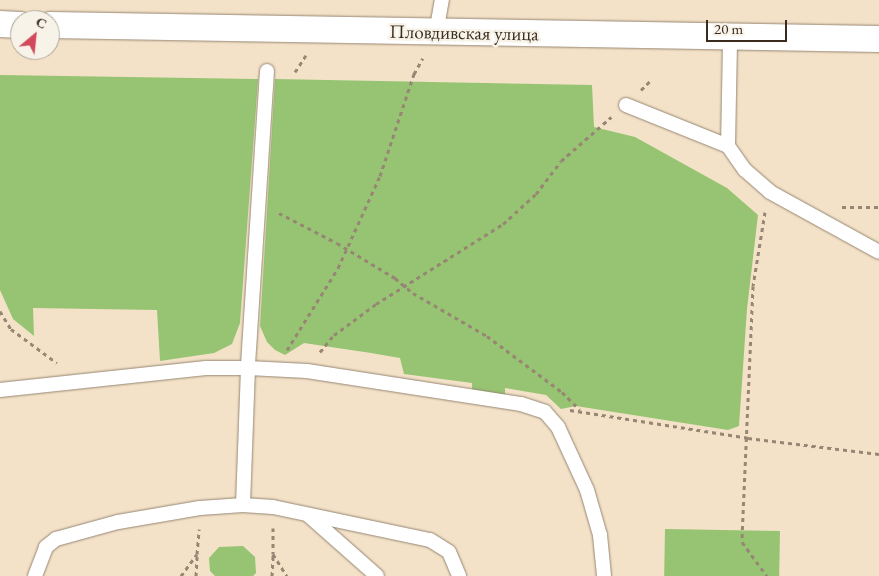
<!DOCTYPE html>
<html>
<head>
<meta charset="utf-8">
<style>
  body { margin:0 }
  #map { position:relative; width:879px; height:576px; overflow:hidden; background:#f3e2c8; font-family:"EB Garamond",serif }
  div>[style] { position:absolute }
  .green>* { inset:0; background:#96c472; transform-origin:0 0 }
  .path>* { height:3px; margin-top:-1.5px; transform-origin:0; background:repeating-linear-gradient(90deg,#978673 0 4px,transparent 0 8px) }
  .roads { filter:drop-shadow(0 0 1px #978673) drop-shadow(0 0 1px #978673) }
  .service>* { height:14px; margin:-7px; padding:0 7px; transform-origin:7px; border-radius:7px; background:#fff }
  .minor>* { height:26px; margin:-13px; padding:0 13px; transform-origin:13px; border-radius:13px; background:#fff }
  span { translate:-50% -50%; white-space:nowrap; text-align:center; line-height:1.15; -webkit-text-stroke:5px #f7f3e8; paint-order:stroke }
  .street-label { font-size:19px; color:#3b2a1e }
  .north { position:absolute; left:10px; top:10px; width:50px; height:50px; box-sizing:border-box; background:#f7f3e8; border:1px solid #aca397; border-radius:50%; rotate:28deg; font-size:14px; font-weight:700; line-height:20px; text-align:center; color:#3b2a1e }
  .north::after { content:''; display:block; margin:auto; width:18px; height:22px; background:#d1495b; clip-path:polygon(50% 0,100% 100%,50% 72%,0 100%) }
  .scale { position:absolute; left:706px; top:20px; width:81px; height:22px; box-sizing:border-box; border:2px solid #3b2a1e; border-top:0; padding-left:6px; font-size:15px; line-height:18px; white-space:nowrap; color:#3b2a1e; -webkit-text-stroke:4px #f7f3e8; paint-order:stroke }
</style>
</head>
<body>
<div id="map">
  <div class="green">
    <div style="clip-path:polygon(0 75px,258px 79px,240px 323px,232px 344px,214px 353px,160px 361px,157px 310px,33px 308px,34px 336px,13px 319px,0 290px)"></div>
    <div style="clip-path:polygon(275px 79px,592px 85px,594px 127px,635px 137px,727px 188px,758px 215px,747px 309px,739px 426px,728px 430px,576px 406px,561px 409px,546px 395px,505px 388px,505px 395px,472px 390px,472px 383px,404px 374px,400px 358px,371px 353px,304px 343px,285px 355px,275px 350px,267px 342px,260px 326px)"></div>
    <div style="left:665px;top:529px;width:115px;height:47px;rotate:1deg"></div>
    <div style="clip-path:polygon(243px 546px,255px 557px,256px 573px,253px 576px,215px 576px,210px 571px,209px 558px,219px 547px)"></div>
  </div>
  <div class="path">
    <div style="left:295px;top:72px;width:20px;rotate:-57deg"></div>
    <div style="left:641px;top:90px;width:16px;rotate:-45deg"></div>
    <div style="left:842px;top:207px;width:37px"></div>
    <div style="left:765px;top:212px;width:75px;rotate:99.2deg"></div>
    <div style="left:753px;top:286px;width:256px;rotate:92.5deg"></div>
    <div style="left:742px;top:542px;width:42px;rotate:53.7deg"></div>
    <div style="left:279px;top:213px;width:65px;rotate:27.3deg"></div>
    <div style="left:337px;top:243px;width:68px;rotate:31.1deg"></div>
    <div style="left:395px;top:278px;width:23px;rotate:40deg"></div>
    <div style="left:413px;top:293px;width:86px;rotate:30.2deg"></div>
    <div style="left:487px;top:336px;width:94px;rotate:36.7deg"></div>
    <div style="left:562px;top:392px;width:25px;rotate:45deg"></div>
    <div style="left:0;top:311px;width:21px;rotate:59deg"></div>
    <div style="left:11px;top:329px;width:57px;rotate:36.5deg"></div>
    <div style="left:287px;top:350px;width:97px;rotate:-58.1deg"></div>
    <div style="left:338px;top:268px;width:101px;rotate:-65.5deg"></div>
    <div style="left:380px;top:176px;width:108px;rotate:-71.6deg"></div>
    <div style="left:414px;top:74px;width:18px;rotate:-61deg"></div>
    <div style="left:320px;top:352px;width:22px;rotate:-51deg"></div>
    <div style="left:334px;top:335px;width:52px;rotate:-36.4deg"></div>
    <div style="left:376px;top:304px;width:150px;rotate:-32.2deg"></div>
    <div style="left:503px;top:224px;width:45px;rotate:-42.3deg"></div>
    <div style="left:536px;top:194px;width:41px;rotate:-52.9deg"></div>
    <div style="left:561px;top:161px;width:67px;rotate:-41.3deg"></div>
    <div style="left:570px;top:410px;width:180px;rotate:8.9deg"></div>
    <div style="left:748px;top:438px;width:132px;rotate:7deg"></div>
    <div style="left:273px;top:528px;width:26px;rotate:90deg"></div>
    <div style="left:273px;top:554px;width:26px;rotate:58deg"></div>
    <div style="left:181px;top:576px;width:27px;rotate:-54deg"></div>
    <div style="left:197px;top:554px;width:25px;rotate:-85deg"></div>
    <div style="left:196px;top:576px;width:21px;rotate:-87deg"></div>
    <div style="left:272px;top:576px;width:22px;rotate:-87deg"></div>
  </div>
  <div class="roads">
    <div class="service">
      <div style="left:436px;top:33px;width:34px;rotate:-80deg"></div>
      <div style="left:267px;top:71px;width:298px;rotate:93.7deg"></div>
      <div style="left:248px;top:368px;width:59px;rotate:2.9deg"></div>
      <div style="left:307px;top:371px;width:217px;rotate:8.8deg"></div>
      <div style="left:521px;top:404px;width:25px;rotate:18deg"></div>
      <div style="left:545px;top:412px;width:20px;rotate:49deg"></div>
      <div style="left:558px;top:427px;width:69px;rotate:65.3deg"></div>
      <div style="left:587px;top:490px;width:47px;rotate:73.9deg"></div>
      <div style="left:600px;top:535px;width:41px;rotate:84.4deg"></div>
      <div style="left:626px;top:105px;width:110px;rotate:21.9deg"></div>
      <div style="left:728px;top:146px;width:29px;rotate:55deg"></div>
      <div style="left:745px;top:170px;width:33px;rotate:41deg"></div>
      <div style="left:770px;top:192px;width:124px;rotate:28.8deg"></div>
      <div style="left:728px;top:146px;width:109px;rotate:-88.9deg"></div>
      <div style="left:0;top:390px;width:207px;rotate:-6.1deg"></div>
      <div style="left:206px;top:368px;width:42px"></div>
      <div style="left:248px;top:368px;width:137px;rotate:92.1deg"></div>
      <div style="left:308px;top:515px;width:92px;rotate:41.5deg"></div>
      <div style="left:35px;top:576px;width:31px;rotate:-69deg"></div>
      <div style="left:46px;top:547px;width:13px;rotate:-39deg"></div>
      <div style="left:56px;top:539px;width:64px;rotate:-15.3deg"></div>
      <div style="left:118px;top:522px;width:83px;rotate:-9.7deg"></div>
      <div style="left:200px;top:508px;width:43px;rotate:-4deg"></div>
      <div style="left:243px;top:505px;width:30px;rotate:4deg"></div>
      <div style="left:273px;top:507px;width:160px;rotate:11.9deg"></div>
      <div style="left:430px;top:540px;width:22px;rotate:32deg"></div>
      <div style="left:449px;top:552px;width:26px;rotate:67deg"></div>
    </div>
    <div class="minor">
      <div style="left:0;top:24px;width:20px;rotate:3deg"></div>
      <div style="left:50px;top:25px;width:829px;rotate:0.97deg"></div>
    </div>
  </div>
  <div class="street-label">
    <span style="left:464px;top:33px;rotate:1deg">Пловдивская улица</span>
  </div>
  <div class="north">С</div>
  <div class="scale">20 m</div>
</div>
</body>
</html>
